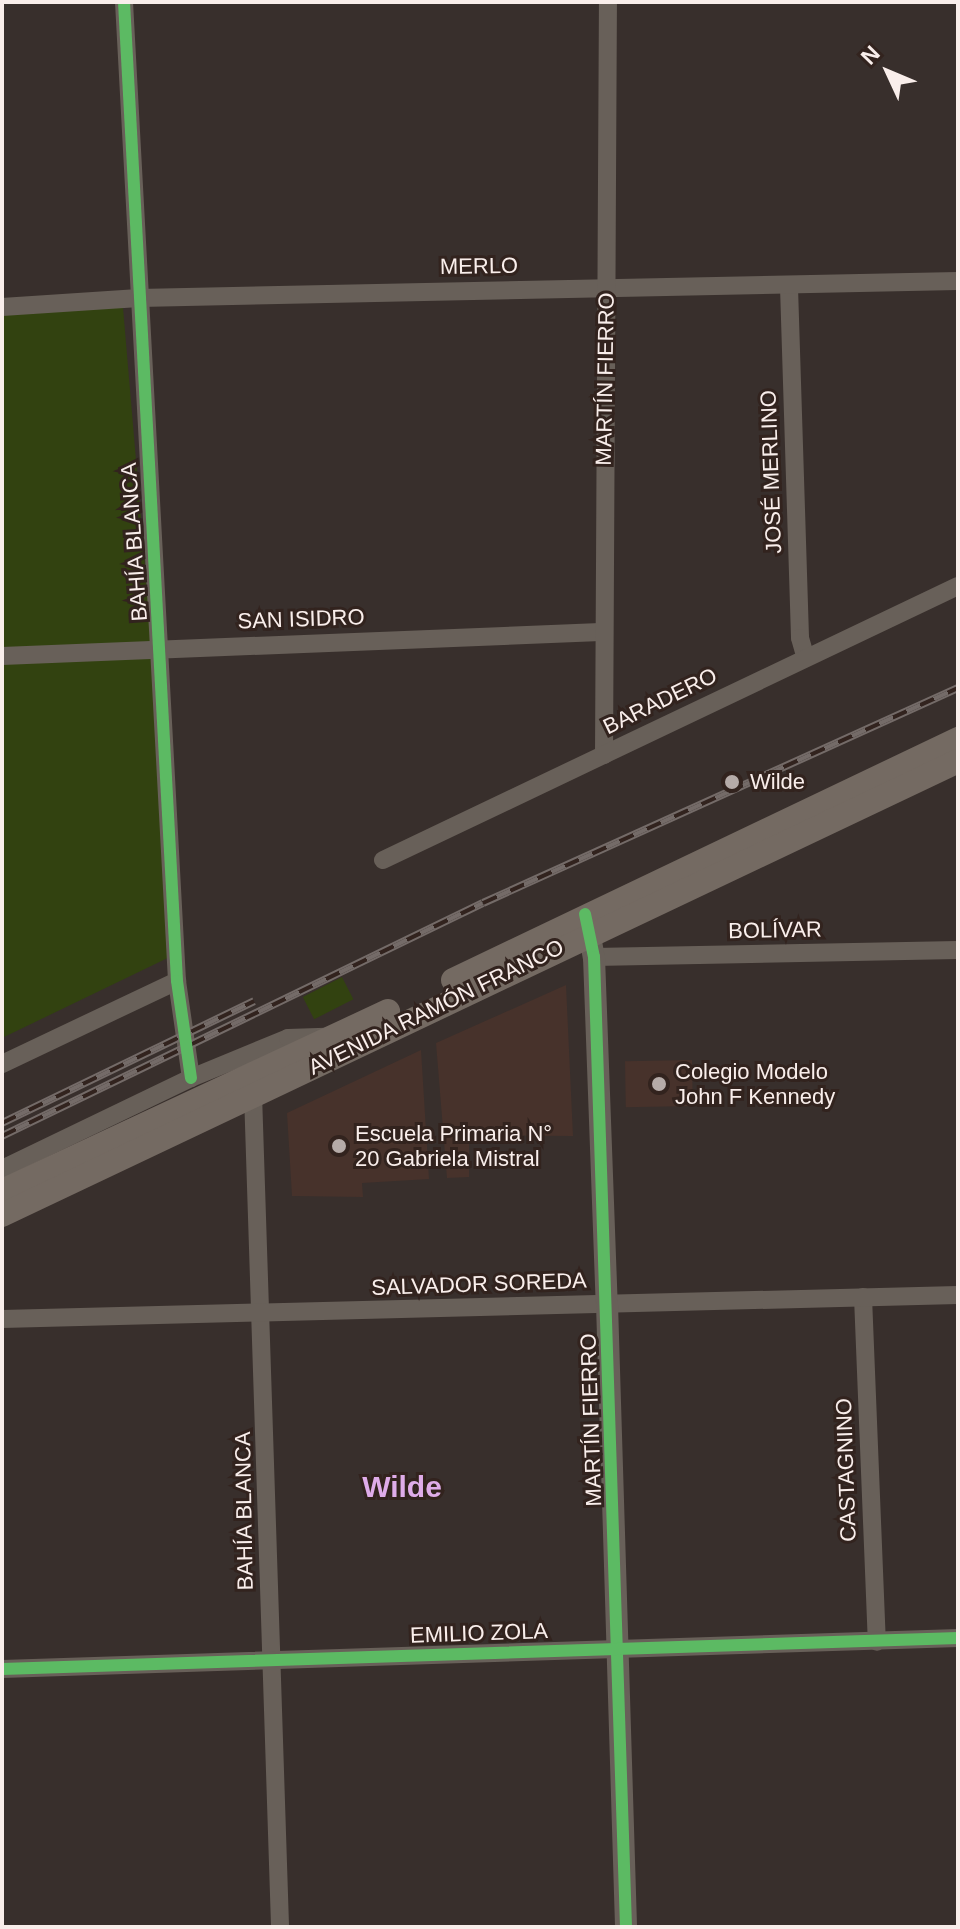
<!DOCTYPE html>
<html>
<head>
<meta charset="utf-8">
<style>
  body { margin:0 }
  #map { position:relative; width:960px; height:1929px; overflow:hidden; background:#382f2c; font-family:Helvetica,sans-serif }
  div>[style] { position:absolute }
  .built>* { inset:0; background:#47322b; transform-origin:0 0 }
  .green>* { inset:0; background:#324210; transform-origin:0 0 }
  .minor>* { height:18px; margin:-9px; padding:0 9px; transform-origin:9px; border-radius:9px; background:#686059 }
  .tertiary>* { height:22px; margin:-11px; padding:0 11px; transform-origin:11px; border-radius:11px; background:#686059 }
  .secondary>* { height:24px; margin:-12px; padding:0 12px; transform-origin:12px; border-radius:12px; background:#746a62 }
  .rail>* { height:8px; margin-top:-4px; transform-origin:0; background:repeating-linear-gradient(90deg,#32231e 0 15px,#746b68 0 30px); box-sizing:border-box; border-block:2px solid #746b68 }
  .cycleway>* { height:12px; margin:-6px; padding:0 6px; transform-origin:6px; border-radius:6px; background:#5cba63 }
  .dots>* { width:22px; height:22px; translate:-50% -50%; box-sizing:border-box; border:4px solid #32231e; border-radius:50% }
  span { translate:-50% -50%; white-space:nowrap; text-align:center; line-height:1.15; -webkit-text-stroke:6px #32231e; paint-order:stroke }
  .street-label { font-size:22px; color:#f9eeeb }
  .poi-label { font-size:22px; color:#f9eeeb }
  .left { translate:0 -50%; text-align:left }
  .district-label { font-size:30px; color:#dface9; font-weight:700 }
  .frame { position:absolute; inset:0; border:4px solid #f9eeeb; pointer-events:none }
  .north { position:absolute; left:848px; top:32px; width:80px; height:80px; -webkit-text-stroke:6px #32231e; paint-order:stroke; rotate:314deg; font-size:22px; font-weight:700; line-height:32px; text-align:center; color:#f9eeeb }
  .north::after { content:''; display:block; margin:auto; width:28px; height:36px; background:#f9eeeb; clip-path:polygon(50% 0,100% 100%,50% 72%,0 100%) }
</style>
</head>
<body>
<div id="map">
  <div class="built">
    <div style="clip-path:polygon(566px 985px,573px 1136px,469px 1135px,469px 1177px,447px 1178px,436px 1043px)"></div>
    <div style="clip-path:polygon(421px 1050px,429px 1179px,362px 1183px,363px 1197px,292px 1196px,287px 1113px)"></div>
    <div style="left:692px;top:1060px;width:46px;height:67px;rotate:89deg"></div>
  </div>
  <div class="green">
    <div style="clip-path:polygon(122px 296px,178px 953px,2px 1038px,2px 304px)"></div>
    <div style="left:342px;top:977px;width:25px;height:44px;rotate:63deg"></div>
  </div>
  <div class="minor">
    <div style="left:124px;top:2px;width:980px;rotate:86.9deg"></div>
    <div style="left:177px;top:981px;width:98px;rotate:81.8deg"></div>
    <div style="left:789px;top:287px;width:351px;rotate:88.2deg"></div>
    <div style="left:800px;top:638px;width:19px;rotate:74deg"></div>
    <div style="left:2px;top:307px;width:137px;rotate:-3.8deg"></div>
    <div style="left:139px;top:298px;width:819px;rotate:-1.19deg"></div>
    <div style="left:2px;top:656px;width:599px;rotate:-2.29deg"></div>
    <div style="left:604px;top:755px;width:753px;rotate:-89.7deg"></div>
    <div style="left:383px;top:860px;width:637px;rotate:-25.48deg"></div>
    <div style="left:594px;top:957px;width:364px;rotate:-1.1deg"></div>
    <div style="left:2px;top:1064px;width:194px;rotate:-25.4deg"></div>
    <div style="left:253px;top:1094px;width:833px;rotate:88.14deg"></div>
    <div style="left:2px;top:1169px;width:210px;rotate:-25.7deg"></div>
    <div style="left:191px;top:1078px;width:105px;rotate:-22.4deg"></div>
    <div style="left:288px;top:1038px;width:38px;rotate:-2deg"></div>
    <div style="left:863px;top:1297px;width:345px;rotate:87.7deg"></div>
    <div style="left:2px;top:1319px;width:956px;rotate:-1.44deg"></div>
    <div style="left:2px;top:1669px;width:957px;rotate:-1.86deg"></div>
  </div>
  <div class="tertiary">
    <div style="left:587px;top:919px;width:39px;rotate:80deg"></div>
    <div style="left:594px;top:957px;width:347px;rotate:87.9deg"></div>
    <div style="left:607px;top:1304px;width:623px;rotate:88.25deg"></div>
  </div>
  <div class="secondary">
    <div style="left:453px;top:980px;width:560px;rotate:-25.51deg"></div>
    <div style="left:2px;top:1191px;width:426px;rotate:-25deg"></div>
    <div style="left:2px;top:1215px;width:1058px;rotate:-25.4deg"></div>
  </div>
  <div class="rail">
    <div style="left:2px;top:1123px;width:280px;rotate:-25.8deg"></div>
    <div style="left:2px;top:1136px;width:534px;rotate:-25.85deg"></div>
    <div style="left:483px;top:903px;width:521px;rotate:-24.35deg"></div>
  </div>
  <div class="cycleway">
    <div style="left:124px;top:2px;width:980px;rotate:86.9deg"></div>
    <div style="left:177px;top:981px;width:98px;rotate:81.8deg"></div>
    <div style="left:585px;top:914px;width:44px;rotate:78.2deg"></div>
    <div style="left:594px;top:957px;width:971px;rotate:88.11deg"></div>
    <div style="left:2px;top:1669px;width:957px;rotate:-1.86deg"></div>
  </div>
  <div class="dots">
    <div style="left:732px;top:782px;background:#b5aba8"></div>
    <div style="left:659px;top:1084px;background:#b5aba8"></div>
    <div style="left:339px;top:1146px;background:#b5aba8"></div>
  </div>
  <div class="street-label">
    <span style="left:479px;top:266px;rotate:-1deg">MERLO</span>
    <span style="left:605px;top:379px;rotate:-89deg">MARTÍN FIERRO</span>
    <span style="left:771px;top:472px;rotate:-92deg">JOSÉ MERLINO</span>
    <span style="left:134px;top:542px;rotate:-94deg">BAHÍA BLANCA</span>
    <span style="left:301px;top:619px;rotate:-2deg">SAN ISIDRO</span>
    <span style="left:660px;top:701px;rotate:-26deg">BARADERO</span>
    <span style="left:775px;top:930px;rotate:-1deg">BOLÍVAR</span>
    <span style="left:436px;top:1007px;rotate:-26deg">AVENIDA RAMÓN FRANCO</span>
    <span style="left:479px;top:1284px;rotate:-2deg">SALVADOR SOREDA</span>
    <span style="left:591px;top:1420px;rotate:-92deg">MARTÍN FIERRO</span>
    <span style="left:846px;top:1470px;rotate:-92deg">CASTAGNINO</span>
    <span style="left:244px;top:1511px;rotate:-91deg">BAHÍA BLANCA</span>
    <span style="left:479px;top:1633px;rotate:-2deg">EMILIO ZOLA</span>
  </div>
  <div class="poi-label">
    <span class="left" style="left:750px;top:782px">Wilde</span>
    <span class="left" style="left:675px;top:1084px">Colegio Modelo<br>John F Kennedy</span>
    <span class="left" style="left:355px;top:1146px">Escuela Primaria N°<br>20 Gabriela Mistral</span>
  </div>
  <div class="district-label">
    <span style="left:402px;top:1487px">Wilde</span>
  </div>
  <div class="frame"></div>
  <div class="north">N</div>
</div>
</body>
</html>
